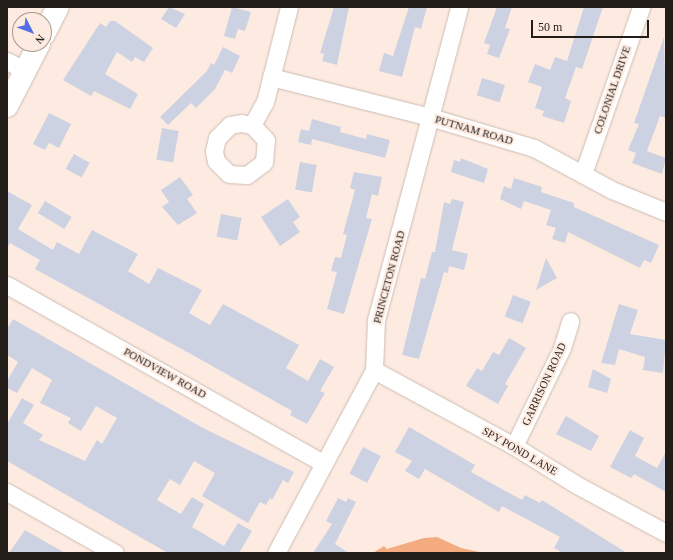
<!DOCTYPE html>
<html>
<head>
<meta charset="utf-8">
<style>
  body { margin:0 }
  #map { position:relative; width:673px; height:560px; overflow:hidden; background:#fdebe1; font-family:"Times New Roman",serif }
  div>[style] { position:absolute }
  .water>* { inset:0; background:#f3ab7f }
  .building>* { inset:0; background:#ccd2e2; transform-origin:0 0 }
  .roads { filter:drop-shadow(0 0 1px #cdbcb2) drop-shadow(0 0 1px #cdbcb2) }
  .street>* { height:17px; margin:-8.5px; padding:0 8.5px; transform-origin:8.5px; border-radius:8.5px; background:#fff }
  .secondary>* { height:22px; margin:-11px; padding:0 11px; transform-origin:11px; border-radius:11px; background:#fff }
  span { translate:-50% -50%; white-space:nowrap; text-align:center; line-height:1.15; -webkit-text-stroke:4px #fdebe1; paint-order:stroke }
  .street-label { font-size:11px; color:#231d19 }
  .frame { position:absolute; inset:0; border:8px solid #231d19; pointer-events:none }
  .north { position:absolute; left:12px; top:12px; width:40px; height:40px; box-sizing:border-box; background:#fdebe1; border:1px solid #a69991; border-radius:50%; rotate:132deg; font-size:11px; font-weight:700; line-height:16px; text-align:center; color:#231d19 }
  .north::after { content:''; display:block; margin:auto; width:14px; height:18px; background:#576fe5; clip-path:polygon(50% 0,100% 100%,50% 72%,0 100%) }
  .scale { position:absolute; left:531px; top:20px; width:118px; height:18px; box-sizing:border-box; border:2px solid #231d19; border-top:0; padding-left:5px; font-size:12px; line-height:14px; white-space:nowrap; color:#231d19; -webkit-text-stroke:3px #fdebe1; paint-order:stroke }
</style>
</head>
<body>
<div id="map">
  <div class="water">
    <div style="clip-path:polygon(437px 537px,461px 548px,484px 553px,373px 553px,384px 546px,387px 549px,424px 538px)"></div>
  </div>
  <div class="building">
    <div style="clip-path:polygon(169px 7px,185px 14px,176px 28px,161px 19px)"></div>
    <div style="clip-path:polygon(232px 7px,251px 12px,245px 31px,238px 29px,235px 39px,224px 36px)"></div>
    <div style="clip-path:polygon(334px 7px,349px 7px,337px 65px,322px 61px,324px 54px,320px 53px)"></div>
    <div style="clip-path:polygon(409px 7px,427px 7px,421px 29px,415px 27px,402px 77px,379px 71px,384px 53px,393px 56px)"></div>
    <div style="clip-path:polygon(497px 7px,512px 7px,505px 28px,510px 29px,499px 58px,487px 54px,490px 45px,484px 43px)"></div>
    <div style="clip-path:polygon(584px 7px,603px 7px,582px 69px,576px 67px,565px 98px,571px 101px,564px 123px,542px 116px,544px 111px,535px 108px,542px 87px,528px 82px,535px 64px,550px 70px,555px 57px,567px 61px)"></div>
    <div style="clip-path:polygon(110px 21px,115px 21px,153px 48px,144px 62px,135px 57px,132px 62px,117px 52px,105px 74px,138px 94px,130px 109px,94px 91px,91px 96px,63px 80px,100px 23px,106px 27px)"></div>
    <div style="clip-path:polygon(664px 37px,666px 118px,660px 116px,647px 151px,666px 158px,662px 174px,632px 163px,636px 153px,628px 150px,639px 124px,634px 123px)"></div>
    <div style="clip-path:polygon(223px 47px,240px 56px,232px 73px,217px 66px,225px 70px,215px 89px,196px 108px,191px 103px,168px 125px,160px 117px,207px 71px,211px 63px,214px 65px)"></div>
    <div style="left:482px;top:78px;width:24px;height:18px;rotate:17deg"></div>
    <div style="clip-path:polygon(49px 113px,71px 124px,59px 148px,49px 143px,45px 150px,33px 144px)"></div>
    <div style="clip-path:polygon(312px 119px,341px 127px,340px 132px,366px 139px,367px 134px,390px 140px,385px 158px,312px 139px,311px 145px,298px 142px,301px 129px,309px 131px)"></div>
    <div style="left:162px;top:128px;width:17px;height:32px;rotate:10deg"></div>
    <div style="left:74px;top:154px;width:18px;height:17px;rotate:29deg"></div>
    <div style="clip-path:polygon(461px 158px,488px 169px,484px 183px,451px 172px,454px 160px,460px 162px)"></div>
    <div style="left:300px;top:162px;width:17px;height:28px;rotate:10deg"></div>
    <div style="clip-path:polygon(354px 172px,382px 177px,378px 196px,372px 194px,366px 218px,372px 219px,344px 314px,327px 309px,337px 272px,331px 271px,335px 257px,341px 258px,347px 235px,343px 234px,355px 190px,350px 188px)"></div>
    <div style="clip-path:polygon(180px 177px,193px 195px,187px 199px,197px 213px,178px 225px,162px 207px,169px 202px,161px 190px)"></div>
    <div style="clip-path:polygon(514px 178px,542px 187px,541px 192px,574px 203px,574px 207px,659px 245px,651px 263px,644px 260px,640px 268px,568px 232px,565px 243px,552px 239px,556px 228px,546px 225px,551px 210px,524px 201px,521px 209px,500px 199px,504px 186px,511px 189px)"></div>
    <div style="clip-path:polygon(7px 191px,32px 205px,18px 229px,53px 250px,57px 242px,79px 254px,92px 230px,138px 254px,128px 271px,149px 284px,158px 268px,202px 290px,189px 313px,210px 325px,223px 304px,299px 345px,286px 368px,308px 381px,320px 359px,334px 367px,320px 391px,325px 393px,307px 424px,290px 415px,292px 411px,198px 358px,35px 269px,40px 260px,10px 243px,7px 248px)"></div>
    <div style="clip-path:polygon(288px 199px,300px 217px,293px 222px,300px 232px,280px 246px,261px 217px)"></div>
    <div style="clip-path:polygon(452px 199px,464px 202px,452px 250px,468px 254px,464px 270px,449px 266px,448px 273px,444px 272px,419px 359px,402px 355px,421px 278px,425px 279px,432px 252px,435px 252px,444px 202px,450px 204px)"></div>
    <div style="left:45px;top:201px;width:31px;height:14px;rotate:31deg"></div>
    <div style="left:221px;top:214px;width:21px;height:23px;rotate:11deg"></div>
    <div style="clip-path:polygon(546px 258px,557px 278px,536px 290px)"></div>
    <div style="left:513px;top:295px;width:19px;height:23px;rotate:21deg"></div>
    <div style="clip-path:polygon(619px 304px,638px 310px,630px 334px,666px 340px,663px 373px,643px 370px,645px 357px,619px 349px,615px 365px,601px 363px)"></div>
    <div style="clip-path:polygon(13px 319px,203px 428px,294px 472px,288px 483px,283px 480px,272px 500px,270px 498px,266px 505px,260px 502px,248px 523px,202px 496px,215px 473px,194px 461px,180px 485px,170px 479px,157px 500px,181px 514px,192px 497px,204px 504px,192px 527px,224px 546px,238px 523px,252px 531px,239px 553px,168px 553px,7px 461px,7px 424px,22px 398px,34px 405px,23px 423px,43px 435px,39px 440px,85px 461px,97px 440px,102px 444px,117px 418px,96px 406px,81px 431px,68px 423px,71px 418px,40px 403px,52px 380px,32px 368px,17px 393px,7px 388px,7px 381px,18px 362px,7px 355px,7px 329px)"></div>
    <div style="clip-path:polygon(509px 338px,526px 348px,505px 384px,508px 386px,498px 404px,466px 386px,477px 368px,482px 371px,493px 352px,499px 355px)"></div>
    <div style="clip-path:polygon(593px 369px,611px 379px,607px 393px,588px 387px)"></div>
    <div style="clip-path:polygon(566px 416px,599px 436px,591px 451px,556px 434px)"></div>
    <div style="clip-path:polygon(409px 427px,475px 465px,471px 472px,522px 500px,525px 495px,540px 503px,542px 500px,627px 553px,563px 553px,554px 548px,560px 537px,502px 506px,499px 512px,425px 469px,419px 479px,405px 471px,412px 461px,395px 452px)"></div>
    <div style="clip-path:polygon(630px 430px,644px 438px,635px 456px,657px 468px,666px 452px,666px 492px,634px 474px,631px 478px,610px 467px)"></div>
    <div style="left:363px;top:447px;width:20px;height:30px;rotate:27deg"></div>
    <div style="clip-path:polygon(338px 498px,346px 502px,348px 498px,356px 502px,335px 544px,349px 553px,313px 553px,332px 524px,326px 521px)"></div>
    <div style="clip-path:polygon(25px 530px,65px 553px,9px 553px)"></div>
  </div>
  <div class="roads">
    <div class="street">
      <div style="left:7px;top:61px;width:21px;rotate:28deg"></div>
      <div style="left:271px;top:77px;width:164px;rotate:14.1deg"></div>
      <div style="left:430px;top:117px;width:109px;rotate:16.6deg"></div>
      <div style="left:534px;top:148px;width:89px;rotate:28.3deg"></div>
      <div style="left:612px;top:190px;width:58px;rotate:22.2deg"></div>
      <div style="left:252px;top:125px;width:11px;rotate:-170deg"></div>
      <div style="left:241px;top:123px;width:11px;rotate:170deg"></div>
      <div style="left:230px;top:125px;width:18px;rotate:135deg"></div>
      <div style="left:217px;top:138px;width:13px;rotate:103deg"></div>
      <div style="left:214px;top:151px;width:10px;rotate:79deg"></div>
      <div style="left:216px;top:161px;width:18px;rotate:45deg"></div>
      <div style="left:229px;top:174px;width:18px;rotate:3deg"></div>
      <div style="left:247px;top:175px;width:21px;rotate:-37deg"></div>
      <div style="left:264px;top:162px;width:22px;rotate:-85deg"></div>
      <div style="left:266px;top:140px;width:21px;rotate:-133deg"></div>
      <div style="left:252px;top:125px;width:26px;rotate:-61deg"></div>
      <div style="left:265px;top:102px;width:98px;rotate:-75.8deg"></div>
      <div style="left:583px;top:174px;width:177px;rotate:-70.8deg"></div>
      <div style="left:7px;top:285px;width:363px;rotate:29.4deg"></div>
      <div style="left:374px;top:370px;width:159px;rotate:28.5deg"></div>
      <div style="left:514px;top:446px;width:74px;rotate:31.8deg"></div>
      <div style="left:577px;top:485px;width:101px;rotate:28.3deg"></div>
      <div style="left:514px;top:446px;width:109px;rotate:-63.9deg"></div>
      <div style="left:562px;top:348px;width:28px;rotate:-73deg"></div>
      <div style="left:7px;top:492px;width:124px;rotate:29.5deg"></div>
      <div style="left:276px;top:553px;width:208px;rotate:-61.8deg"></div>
      <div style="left:374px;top:370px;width:50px;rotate:-87.7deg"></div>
      <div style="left:376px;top:320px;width:324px;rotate:-75.1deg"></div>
    </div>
    <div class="secondary">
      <div style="left:44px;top:34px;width:30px;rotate:-63deg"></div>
      <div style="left:7px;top:106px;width:70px;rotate:-62.7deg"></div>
    </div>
  </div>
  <div class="street-label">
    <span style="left:612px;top:90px;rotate:-71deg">COLONIAL DRIVE</span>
    <span style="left:474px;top:130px;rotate:16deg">PUTNAM ROAD</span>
    <span style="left:389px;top:277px;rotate:-75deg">PRINCETON ROAD</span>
    <span style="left:165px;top:373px;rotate:29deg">PONDVIEW ROAD</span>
    <span style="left:544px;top:384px;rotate:-65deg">GARRISON ROAD</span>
    <span style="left:520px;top:451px;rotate:30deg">SPY POND LANE</span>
  </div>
  <div class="frame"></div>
  <div class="north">N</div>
  <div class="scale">50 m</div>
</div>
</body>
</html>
